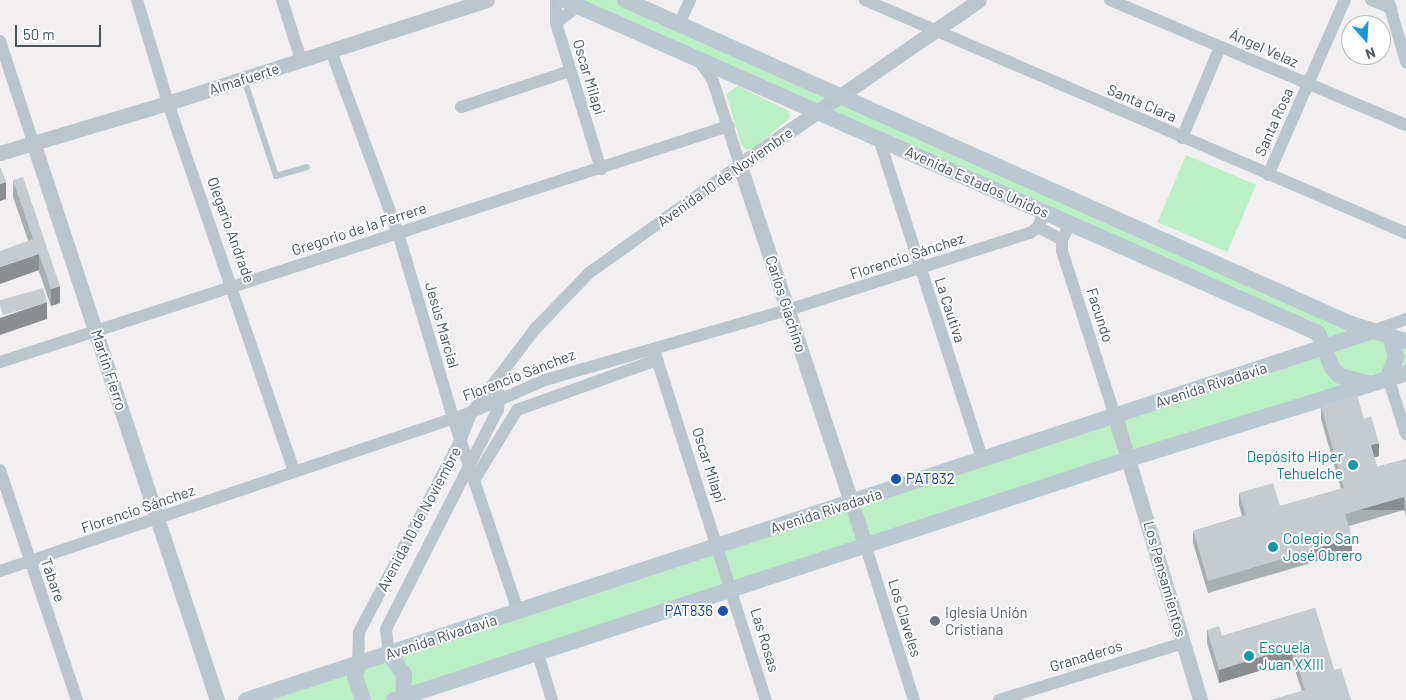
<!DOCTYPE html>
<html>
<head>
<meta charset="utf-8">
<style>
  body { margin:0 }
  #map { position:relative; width:1406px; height:700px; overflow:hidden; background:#f1efef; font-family:Barlow,sans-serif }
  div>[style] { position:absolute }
  .green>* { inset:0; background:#bdefc6; transform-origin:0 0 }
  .service>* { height:6px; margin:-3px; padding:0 3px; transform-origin:3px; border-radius:3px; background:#bac6cc }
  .minor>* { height:12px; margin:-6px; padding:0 6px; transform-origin:6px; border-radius:6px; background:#bac6cc }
  .tertiary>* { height:15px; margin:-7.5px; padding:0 7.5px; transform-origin:7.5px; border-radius:7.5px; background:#bac6cc }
  .secondary>* { height:16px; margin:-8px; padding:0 8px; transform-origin:8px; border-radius:8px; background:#bac9d1 }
  .wall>* { inset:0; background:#a9afb1 }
  .shaded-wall>* { inset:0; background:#8a8e90; transform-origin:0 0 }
  .building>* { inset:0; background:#c5cbce; transform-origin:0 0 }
  .dots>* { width:14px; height:14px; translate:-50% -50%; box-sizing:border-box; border:2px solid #fff; border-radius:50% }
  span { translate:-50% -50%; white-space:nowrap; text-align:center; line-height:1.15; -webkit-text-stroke:4px #fff; paint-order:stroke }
  .street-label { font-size:15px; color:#47565c }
  .culture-label { font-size:15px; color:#0d838f }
  .right { translate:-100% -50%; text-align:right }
  .left { translate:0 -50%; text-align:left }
  .transit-label { font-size:15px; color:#164399 }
  .worship-label { font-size:15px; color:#5b616d }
  .north { position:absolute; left:1341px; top:15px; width:50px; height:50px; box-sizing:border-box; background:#fff; border:1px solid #b5bbbe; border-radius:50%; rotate:161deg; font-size:14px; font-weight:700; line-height:20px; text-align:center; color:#47565c }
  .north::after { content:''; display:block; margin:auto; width:18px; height:22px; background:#1998e0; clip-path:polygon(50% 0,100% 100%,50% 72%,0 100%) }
  .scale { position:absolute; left:15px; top:25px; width:86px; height:22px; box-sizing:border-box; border:2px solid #47565c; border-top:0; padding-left:6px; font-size:15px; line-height:18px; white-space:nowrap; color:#47565c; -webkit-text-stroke:4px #fff; paint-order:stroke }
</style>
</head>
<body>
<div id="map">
  <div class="green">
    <div style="clip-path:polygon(564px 0,625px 0,1406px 341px,1406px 373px,394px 700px,246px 700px,1324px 348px,1322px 337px)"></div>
    <div style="clip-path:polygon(738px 86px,789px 111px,790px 118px,755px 147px,746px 150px,741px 144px,726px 94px)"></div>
    <div style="left:1186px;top:155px;width:76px;height:73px;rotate:23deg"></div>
  </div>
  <div class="service">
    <div style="left:244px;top:79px;width:102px;rotate:71.7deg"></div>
    <div style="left:276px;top:176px;width:32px;rotate:-16deg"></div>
  </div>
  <div class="minor">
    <div style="left:137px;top:0;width:108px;rotate:73.2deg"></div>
    <div style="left:168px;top:103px;width:389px;rotate:71.1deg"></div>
    <div style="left:282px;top:0;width:63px;rotate:72.4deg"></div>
    <div style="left:556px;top:0;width:23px;rotate:90deg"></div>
    <div style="left:556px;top:23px;width:153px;rotate:72.9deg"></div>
    <div style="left:865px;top:0;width:589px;rotate:23.3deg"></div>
    <div style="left:1110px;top:0;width:321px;rotate:22.9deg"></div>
    <div style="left:1371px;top:0;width:22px;rotate:22deg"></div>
    <div style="left:1388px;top:0;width:65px;rotate:73.8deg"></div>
    <div style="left:556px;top:23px;width:28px;rotate:-38deg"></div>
    <div style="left:679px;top:24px;width:26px;rotate:-65deg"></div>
    <div style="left:0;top:41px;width:106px;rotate:71.9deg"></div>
    <div style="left:331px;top:51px;width:194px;rotate:69.8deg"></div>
    <div style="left:398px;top:233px;width:193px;rotate:73.4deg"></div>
    <div style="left:453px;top:418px;width:204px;rotate:71.4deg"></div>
    <div style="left:461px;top:107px;width:115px;rotate:-18.3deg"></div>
    <div style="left:1182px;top:138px;width:99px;rotate:-67.3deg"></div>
    <div style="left:879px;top:139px;width:338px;rotate:72.1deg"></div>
    <div style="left:1268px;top:175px;width:191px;rotate:-66.3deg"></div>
    <div style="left:1070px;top:224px;width:18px;rotate:117deg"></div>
    <div style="left:1062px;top:240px;width:11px;rotate:90deg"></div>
    <div style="left:1062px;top:251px;width:173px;rotate:72.2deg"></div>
    <div style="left:1038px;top:227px;width:27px;rotate:28deg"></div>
    <div style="left:1373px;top:331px;width:35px;rotate:-20deg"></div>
    <div style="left:654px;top:350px;width:367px;rotate:72.3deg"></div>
    <div style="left:0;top:362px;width:766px;rotate:-17.94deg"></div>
    <div style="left:1388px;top:377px;width:60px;rotate:72.5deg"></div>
    <div style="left:0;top:470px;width:243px;rotate:71.5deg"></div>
    <div style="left:475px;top:479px;width:81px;rotate:-58.7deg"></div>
    <div style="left:517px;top:410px;width:149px;rotate:-19.7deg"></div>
    <div style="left:866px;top:547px;width:160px;rotate:72.6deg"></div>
    <div style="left:0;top:571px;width:498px;rotate:-18.6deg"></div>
    <div style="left:472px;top:412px;width:80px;rotate:-23.7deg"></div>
    <div style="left:545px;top:380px;width:253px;rotate:-16.1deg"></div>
    <div style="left:788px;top:310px;width:254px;rotate:-17.7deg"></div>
    <div style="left:1030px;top:233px;width:10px;rotate:-37deg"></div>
    <div style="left:1038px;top:227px;width:17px;rotate:-69deg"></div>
    <div style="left:389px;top:654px;width:25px;rotate:-97deg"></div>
    <div style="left:386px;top:629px;width:247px;rotate:-63deg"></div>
    <div style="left:498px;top:409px;width:15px;rotate:-86deg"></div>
    <div style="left:538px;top:654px;width:48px;rotate:73.1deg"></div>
    <div style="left:358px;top:664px;width:32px;rotate:-88deg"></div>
    <div style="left:359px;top:632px;width:216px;rotate:-62.1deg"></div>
    <div style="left:460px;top:441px;width:31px;rotate:-68deg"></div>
    <div style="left:472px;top:412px;width:104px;rotate:-52.8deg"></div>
    <div style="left:535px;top:329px;width:78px;rotate:-46deg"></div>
    <div style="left:589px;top:273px;width:186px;rotate:-35.6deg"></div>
    <div style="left:740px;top:165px;width:88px;rotate:-107.8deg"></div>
    <div style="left:713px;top:81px;width:22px;rotate:-124deg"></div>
    <div style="left:999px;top:700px;width:193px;rotate:-17.2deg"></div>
  </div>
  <div class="tertiary">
    <div style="left:33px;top:142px;width:588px;rotate:71.75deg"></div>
    <div style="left:0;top:153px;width:175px;rotate:-16.6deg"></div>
    <div style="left:168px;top:103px;width:335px;rotate:-17.9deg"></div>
    <div style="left:1115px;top:416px;width:296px;rotate:73.3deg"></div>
    <div style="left:866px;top:547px;width:402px;rotate:-108.3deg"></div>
    <div style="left:740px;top:165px;width:290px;rotate:-34.6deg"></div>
  </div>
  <div class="secondary">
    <div style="left:564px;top:0;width:824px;rotate:23.83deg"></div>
    <div style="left:1318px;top:333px;width:38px;rotate:68deg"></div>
    <div style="left:1332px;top:368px;width:11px;rotate:45deg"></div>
    <div style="left:1340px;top:376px;width:29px;rotate:14deg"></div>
    <div style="left:625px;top:0;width:795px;rotate:24.05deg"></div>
    <div style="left:1351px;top:324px;width:58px;rotate:17.2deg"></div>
    <div style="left:1388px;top:377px;width:22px;rotate:-68deg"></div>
    <div style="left:1396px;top:357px;width:22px;rotate:-106deg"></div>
    <div style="left:389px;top:654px;width:26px;rotate:54deg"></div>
    <div style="left:404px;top:675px;width:25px;rotate:92deg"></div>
    <div style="left:358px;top:664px;width:13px;rotate:103deg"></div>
    <div style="left:355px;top:677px;width:24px;rotate:71deg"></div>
    <div style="left:246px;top:700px;width:1186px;rotate:-18.13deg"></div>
    <div style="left:394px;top:700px;width:774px;rotate:-18.15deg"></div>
    <div style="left:1129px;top:459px;width:290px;rotate:-17.2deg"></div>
  </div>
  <div class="wall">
    <div style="clip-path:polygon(13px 180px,60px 303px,51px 306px,13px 197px)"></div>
    <div style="clip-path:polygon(1321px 406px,1364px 419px,1379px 456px,1374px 457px,1377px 467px,1406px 459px,1406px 516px,1404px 510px,1349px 526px,1352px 551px,1208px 593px,1193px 543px,1193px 531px,1242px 516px,1239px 505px,1239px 493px,1280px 506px,1341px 489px,1321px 419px)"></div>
    <div style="clip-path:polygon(1315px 608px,1334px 670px,1351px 700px,1302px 691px,1292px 661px,1219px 683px,1207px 643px,1207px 630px,1222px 636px)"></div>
  </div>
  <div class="shaded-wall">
    <div style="clip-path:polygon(6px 182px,6px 199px,0 201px,0 184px)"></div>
    <div style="clip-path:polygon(39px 254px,39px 270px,0 284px,0 267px)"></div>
    <div style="clip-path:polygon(60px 286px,60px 303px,51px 306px,51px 289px)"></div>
    <div style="clip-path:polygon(47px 302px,47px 319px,0 335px,0 318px)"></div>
    <div style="clip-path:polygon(1379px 443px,1379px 456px,1371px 458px,1371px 445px)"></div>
    <div style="left:1404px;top:497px;width:13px;height:61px;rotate:90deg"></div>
    <div style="left:1352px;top:538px;width:13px;height:150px;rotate:90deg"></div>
    <div style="clip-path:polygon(1292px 647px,1292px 661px,1219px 683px,1219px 670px)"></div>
  </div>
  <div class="building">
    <div style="clip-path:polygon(0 168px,1px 168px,6px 182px,0 184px)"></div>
    <div style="clip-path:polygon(23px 177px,60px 286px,51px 289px,39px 254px,0 267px,0 251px,33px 239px,13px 180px)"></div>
    <div style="left:43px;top:288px;width:15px;height:46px;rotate:74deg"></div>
    <div style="clip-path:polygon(1357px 395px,1364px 419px,1371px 416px,1379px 443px,1371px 445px,1377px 467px,1406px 459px,1406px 503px,1404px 497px,1345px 514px,1352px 538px,1208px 581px,1193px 531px,1246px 515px,1239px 493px,1273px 483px,1280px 506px,1344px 488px,1321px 406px)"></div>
    <div style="clip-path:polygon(1315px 608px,1334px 670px,1341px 668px,1351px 700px,1270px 700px,1305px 690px,1292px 647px,1219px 670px,1207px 630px,1219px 626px,1222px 636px)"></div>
  </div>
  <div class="dots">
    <div style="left:1353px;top:465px;background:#0f9aa8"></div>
    <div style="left:896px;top:479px;background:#1a4fb4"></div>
    <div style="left:1273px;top:547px;background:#0f9aa8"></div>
    <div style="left:723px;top:611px;background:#1a4fb4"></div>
    <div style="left:935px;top:621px;background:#6b7280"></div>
    <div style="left:1249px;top:656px;background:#0f9aa8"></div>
  </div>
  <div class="street-label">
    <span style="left:1264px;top:48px;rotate:24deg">Ángel Velaz</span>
    <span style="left:589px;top:77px;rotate:73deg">Oscar Milapi</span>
    <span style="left:244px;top:79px;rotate:-18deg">Almafuerte</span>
    <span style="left:1142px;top:103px;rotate:23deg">Santa Clara</span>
    <span style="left:1274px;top:122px;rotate:-66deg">Santa Rosa</span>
    <span style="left:725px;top:177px;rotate:-35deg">Avenida 10 de Noviembre</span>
    <span style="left:977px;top:182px;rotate:24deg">Avenida Estados Unidos</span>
    <span style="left:359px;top:229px;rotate:-18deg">Gregorio de la Ferrere</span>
    <span style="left:231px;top:230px;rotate:70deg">Olegario Andrade</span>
    <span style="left:907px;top:256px;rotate:-18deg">Florencio Sánchez</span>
    <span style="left:786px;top:304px;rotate:72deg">Carlos Giachino</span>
    <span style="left:950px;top:310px;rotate:72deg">La Cautiva</span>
    <span style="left:1100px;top:315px;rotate:72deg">Facundo</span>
    <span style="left:442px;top:325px;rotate:74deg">Jesús Marcial</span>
    <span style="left:109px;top:370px;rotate:72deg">Martin Fierro</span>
    <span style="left:519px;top:375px;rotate:-21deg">Florencio Sánchez</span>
    <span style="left:1211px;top:385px;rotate:-18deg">Avenida Rivadavia</span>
    <span style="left:709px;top:465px;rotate:72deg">Oscar Milapi</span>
    <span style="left:138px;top:509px;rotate:-19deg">Florencio Sánchez</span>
    <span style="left:826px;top:511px;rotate:-18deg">Avenida Rivadavia</span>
    <span style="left:419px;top:519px;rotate:-62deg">Avenida 10 de Noviembre</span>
    <span style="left:1165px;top:579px;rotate:74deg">Los Pensamientos</span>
    <span style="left:53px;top:580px;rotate:71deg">Tabare</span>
    <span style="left:905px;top:618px;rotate:73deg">Los Claveles</span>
    <span style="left:441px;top:637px;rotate:-18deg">Avenida Rivadavia</span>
    <span style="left:765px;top:640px;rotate:73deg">Las Rosas</span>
    <span style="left:1086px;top:656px;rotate:-17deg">Granaderos</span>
  </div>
  <div class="culture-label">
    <span class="right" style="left:1343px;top:465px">Depósito Hiper<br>Tehuelche</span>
    <span class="left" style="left:1283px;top:547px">Colegio San<br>José Obrero</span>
    <span class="left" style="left:1259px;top:656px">Escuela<br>Juan XXIII</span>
  </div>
  <div class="transit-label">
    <span class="left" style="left:906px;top:479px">PAT832</span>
    <span class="right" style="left:713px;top:611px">PAT836</span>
  </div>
  <div class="worship-label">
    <span class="left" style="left:945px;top:621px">Iglesia Unión<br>Cristiana</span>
  </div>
  <div class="north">N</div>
  <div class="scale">50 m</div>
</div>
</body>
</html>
